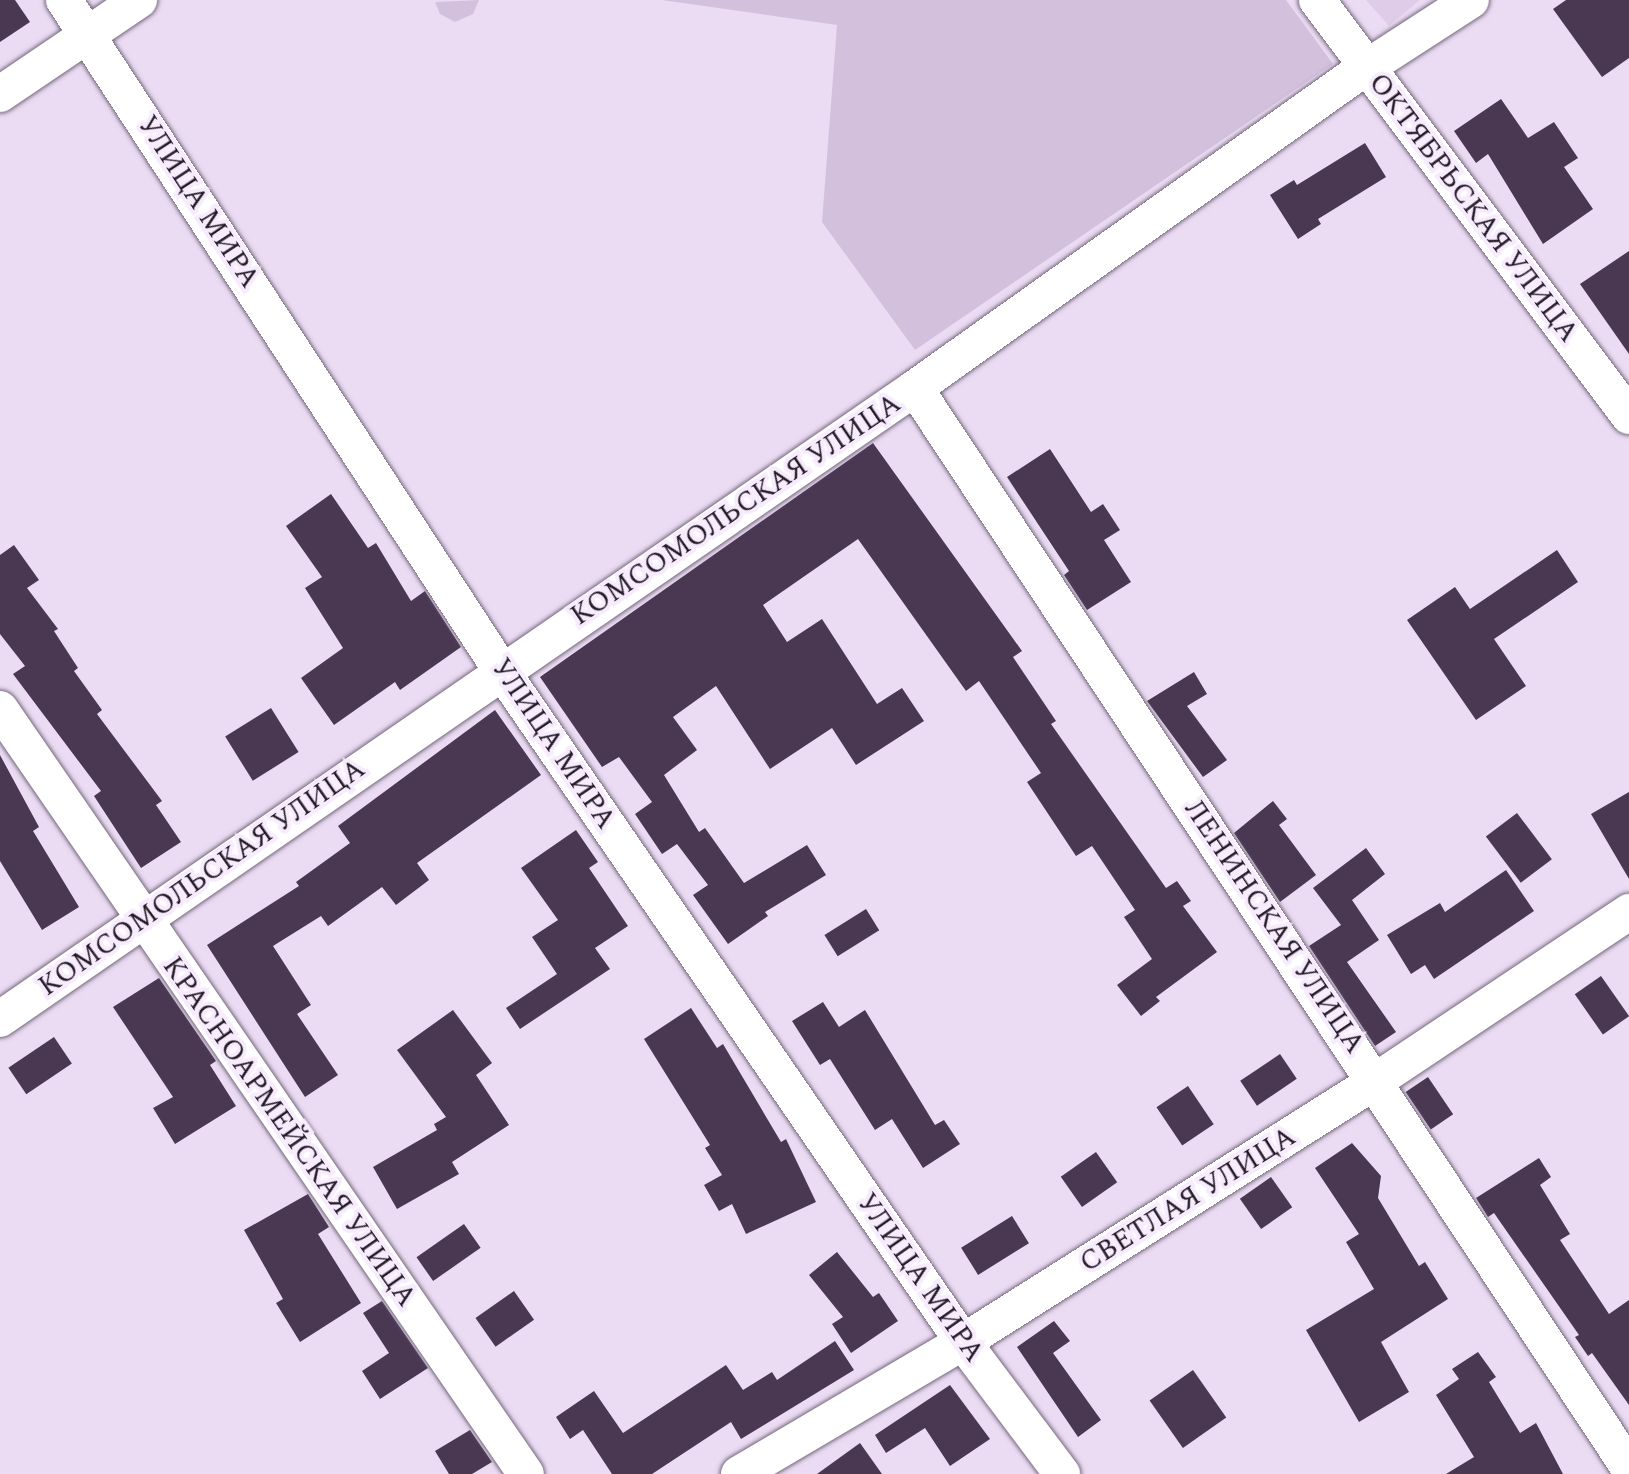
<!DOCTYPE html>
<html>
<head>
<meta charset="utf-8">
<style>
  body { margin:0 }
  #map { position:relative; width:1629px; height:1474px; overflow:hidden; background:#ebdcf4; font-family:Spectral,serif }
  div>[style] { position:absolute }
  .built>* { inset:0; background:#dfcce9 }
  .green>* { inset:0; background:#d3c0dd }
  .building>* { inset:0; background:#4a3853; transform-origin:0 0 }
  .roads { filter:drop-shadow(0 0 2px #74677b) drop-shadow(0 0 2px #74677b) }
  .minor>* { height:36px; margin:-18px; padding:0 18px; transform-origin:18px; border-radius:18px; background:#fff }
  span { translate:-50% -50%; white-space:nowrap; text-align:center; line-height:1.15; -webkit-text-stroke:8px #f7ebfe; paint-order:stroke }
  .street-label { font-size:28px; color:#201a23 }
</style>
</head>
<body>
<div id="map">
  <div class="built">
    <div style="clip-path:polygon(1366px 0,1420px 0,1389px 26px)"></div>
  </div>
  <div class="green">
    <div style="clip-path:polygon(479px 0,473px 14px,455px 22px,440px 14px,435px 2px)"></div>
    <div style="clip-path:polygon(662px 0,1286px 0,1333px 64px,915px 350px,822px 222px,837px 25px)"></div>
  </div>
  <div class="building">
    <div style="clip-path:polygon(0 0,15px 0,30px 22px,0 42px)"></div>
    <div style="clip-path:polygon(1566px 0,1629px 0,1629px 58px,1602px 77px,1553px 9px)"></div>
    <div style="clip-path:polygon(1501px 99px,1528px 138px,1554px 122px,1578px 158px,1564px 167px,1593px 209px,1543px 244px,1488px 154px,1476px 163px,1454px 131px)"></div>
    <div style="clip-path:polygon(1365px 143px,1386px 177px,1318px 219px,1321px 224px,1298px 239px,1270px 195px,1294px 180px,1297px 185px)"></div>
    <div style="clip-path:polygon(1629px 251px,1629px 354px,1580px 284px)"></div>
    <div style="clip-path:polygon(873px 443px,1022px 651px,1013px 657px,1056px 721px,1051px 724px,1166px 888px,1177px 881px,1191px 901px,1183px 906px,1217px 952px,1156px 997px,1160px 1001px,1141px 1016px,1117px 985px,1152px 959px,1124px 917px,1135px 910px,1092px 846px,1076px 856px,1027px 782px,1041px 773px,979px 681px,966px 691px,858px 539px,763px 605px,787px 642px,822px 619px,877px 704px,902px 688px,924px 721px,856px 765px,832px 728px,770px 769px,716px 686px,673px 717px,697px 750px,664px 775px,699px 832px,705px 828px,744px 883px,807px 845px,826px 875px,765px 912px,768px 916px,728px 944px,693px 895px,708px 885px,677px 844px,662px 854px,635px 814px,652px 802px,619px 757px,602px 767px,540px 677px)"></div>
    <div style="clip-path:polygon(1050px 449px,1091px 512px,1103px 504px,1120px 530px,1104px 540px,1131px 582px,1087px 610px,1064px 575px,1069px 571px,1007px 477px)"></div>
    <div style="clip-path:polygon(331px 494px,368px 548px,376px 543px,411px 601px,425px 591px,461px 647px,400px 690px,395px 682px,334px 725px,301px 678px,343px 648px,305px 588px,322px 577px,286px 526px)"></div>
    <div style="clip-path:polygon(14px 545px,39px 580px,27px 588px,58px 629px,54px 631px,78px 668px,74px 671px,102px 710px,97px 714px,162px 801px,156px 805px,181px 842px,141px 868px,94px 796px,101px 791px,13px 674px,25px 666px,0 634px,0 555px)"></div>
    <div style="clip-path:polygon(1557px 550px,1578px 582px,1494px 639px,1526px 686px,1476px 720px,1407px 620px,1455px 587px,1470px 609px)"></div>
    <div style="clip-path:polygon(1194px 672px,1207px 694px,1187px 706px,1227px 760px,1203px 777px,1147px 701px)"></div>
    <div style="left:271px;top:708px;width:52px;height:54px;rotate:58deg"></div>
    <div style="clip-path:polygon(495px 710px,541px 775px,417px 863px,429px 880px,396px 905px,382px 887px,328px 926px,321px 916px,273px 946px,311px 1005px,297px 1014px,338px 1075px,305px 1097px,207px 945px,299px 886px,296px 882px,350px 843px,338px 826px)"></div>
    <div style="clip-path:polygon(0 755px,39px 827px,33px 831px,79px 907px,42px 930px,0 861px)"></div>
    <div style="clip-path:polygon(1629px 792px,1629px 879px,1591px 814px)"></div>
    <div style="clip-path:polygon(1273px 801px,1287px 819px,1279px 825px,1316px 875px,1280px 902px,1234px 833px)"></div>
    <div style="left:1517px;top:813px;width:58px;height:39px;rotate:53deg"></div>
    <div style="clip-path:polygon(576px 830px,598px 862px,589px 868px,628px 926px,595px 948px,610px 969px,520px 1029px,506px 1008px,557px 974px,532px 937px,558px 920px,521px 868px)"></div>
    <div style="clip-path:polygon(1366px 848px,1385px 874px,1352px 900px,1379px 940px,1347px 962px,1396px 1032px,1375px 1046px,1309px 946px,1341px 925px,1313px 888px)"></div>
    <div style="clip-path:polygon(1506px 870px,1534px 911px,1434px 979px,1425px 965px,1411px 974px,1387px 935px,1440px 903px,1445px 912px)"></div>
    <div style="left:866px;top:909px;width:25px;height:49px;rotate:58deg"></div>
    <div style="left:1601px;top:976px;width:49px;height:32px;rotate:55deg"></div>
    <div style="clip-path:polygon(159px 978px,216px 1061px,210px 1065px,236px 1106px,175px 1144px,153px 1108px,173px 1097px,113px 1007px)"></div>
    <div style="clip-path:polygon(823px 1002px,839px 1027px,865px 1010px,935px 1125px,944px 1120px,960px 1144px,923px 1168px,892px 1119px,875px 1130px,830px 1059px,820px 1065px,792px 1021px)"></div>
    <div style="clip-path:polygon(691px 1008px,717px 1048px,723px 1044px,781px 1142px,786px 1139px,816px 1202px,746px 1234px,732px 1204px,719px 1211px,704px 1185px,722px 1175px,705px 1148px,710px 1145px,644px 1039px)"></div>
    <div style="clip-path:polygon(453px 1010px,492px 1063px,476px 1075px,509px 1125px,452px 1162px,459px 1174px,397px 1209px,373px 1167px,437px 1130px,434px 1124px,446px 1117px,397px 1050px)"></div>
    <div style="left:54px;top:1037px;width:32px;height:55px;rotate:56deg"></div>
    <div style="left:1280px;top:1054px;width:30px;height:48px;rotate:56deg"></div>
    <div style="left:1428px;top:1077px;width:45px;height:27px;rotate:56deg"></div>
    <div style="left:1188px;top:1086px;width:46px;height:38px;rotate:56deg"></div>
    <div style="clip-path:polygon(1352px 1143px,1381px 1176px,1378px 1198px,1419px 1266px,1425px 1262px,1448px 1299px,1381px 1342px,1409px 1392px,1359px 1422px,1306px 1330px,1374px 1289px,1346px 1242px,1359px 1234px,1315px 1168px)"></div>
    <div style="left:1096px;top:1152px;width:37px;height:43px;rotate:55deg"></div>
    <div style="clip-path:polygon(1539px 1158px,1551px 1177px,1540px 1185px,1570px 1234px,1560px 1240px,1609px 1314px,1629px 1300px,1629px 1405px,1592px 1353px,1588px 1356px,1575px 1337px,1579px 1335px,1494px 1213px,1488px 1217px,1476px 1198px)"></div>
    <div style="left:1271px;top:1177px;width:37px;height:38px;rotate:55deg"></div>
    <div style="clip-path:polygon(308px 1194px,329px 1227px,318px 1234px,361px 1303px,300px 1342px,276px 1303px,283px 1299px,244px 1230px)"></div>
    <div style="left:1012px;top:1216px;width:32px;height:60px;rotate:58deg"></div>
    <div style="left:464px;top:1224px;width:29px;height:58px;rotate:55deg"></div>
    <div style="clip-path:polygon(837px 1252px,873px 1297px,879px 1293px,898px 1321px,851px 1353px,832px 1324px,843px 1317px,809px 1275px)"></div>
    <div style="left:514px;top:1291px;width:35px;height:47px;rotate:55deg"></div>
    <div style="clip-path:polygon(382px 1301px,428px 1368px,380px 1399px,362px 1371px,389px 1353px,363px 1313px)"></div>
    <div style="clip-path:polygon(1054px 1321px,1070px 1341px,1053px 1353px,1101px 1420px,1078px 1437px,1017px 1347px)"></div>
    <div style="clip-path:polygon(835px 1341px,854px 1370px,741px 1439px,731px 1422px,652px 1474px,612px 1474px,583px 1430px,570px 1439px,556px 1417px,594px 1391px,623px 1433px,726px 1365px,743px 1390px,772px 1372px,777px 1380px)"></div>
    <div style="clip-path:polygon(1478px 1352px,1496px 1377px,1489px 1382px,1520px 1433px,1536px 1423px,1563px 1474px,1446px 1474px,1474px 1457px,1436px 1395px,1459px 1379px,1452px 1369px)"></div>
    <div style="left:1193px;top:1370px;width:58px;height:53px;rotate:55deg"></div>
    <div style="clip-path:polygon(950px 1385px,990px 1439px,950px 1466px,925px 1428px,886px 1453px,875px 1435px)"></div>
    <div style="clip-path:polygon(470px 1430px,492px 1462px,472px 1474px,449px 1474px,435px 1451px)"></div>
    <div style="clip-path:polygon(860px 1443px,882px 1474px,817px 1474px)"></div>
  </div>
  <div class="roads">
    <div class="minor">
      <div style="left:64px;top:0;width:800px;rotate:56.89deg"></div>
      <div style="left:501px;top:670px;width:815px;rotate:55.49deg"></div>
      <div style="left:963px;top:1342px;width:165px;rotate:53.1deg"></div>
      <div style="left:1317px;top:0;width:520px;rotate:53.13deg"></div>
      <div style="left:0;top:94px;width:168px;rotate:-34.1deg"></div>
      <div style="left:915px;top:388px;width:1295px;rotate:56.53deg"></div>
      <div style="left:0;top:709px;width:928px;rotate:55.49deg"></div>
      <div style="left:0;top:1019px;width:1111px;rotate:-34.59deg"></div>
      <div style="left:915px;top:388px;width:540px;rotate:-35.43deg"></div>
      <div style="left:1355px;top:75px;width:138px;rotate:-32.9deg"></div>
      <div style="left:739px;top:1474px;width:260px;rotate:-30.5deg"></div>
      <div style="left:963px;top:1342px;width:490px;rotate:-32.3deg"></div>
      <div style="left:1377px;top:1080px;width:303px;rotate:-33.7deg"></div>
    </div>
  </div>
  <div class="street-label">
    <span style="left:198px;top:202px;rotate:57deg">УЛИЦА МИРА</span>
    <span style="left:1473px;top:208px;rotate:53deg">ОКТЯБРЬСКАЯ УЛИЦА</span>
    <span style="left:736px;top:510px;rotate:-34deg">КОМСОМОЛЬСКАЯ УЛИЦА</span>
    <span style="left:553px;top:744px;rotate:56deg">УЛИЦА МИРА</span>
    <span style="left:202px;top:878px;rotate:-35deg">КОМСОМОЛЬСКАЯ УЛИЦА</span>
    <span style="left:1274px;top:927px;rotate:56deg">ЛЕНИНСКАЯ УЛИЦА</span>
    <span style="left:289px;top:1132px;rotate:55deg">КРАСНОАРМЕЙСКАЯ УЛИЦА</span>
    <span style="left:1188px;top:1200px;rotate:-32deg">СВЕТЛАЯ УЛИЦА</span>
    <span style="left:920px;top:1278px;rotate:55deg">УЛИЦА МИРА</span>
  </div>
</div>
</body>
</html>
